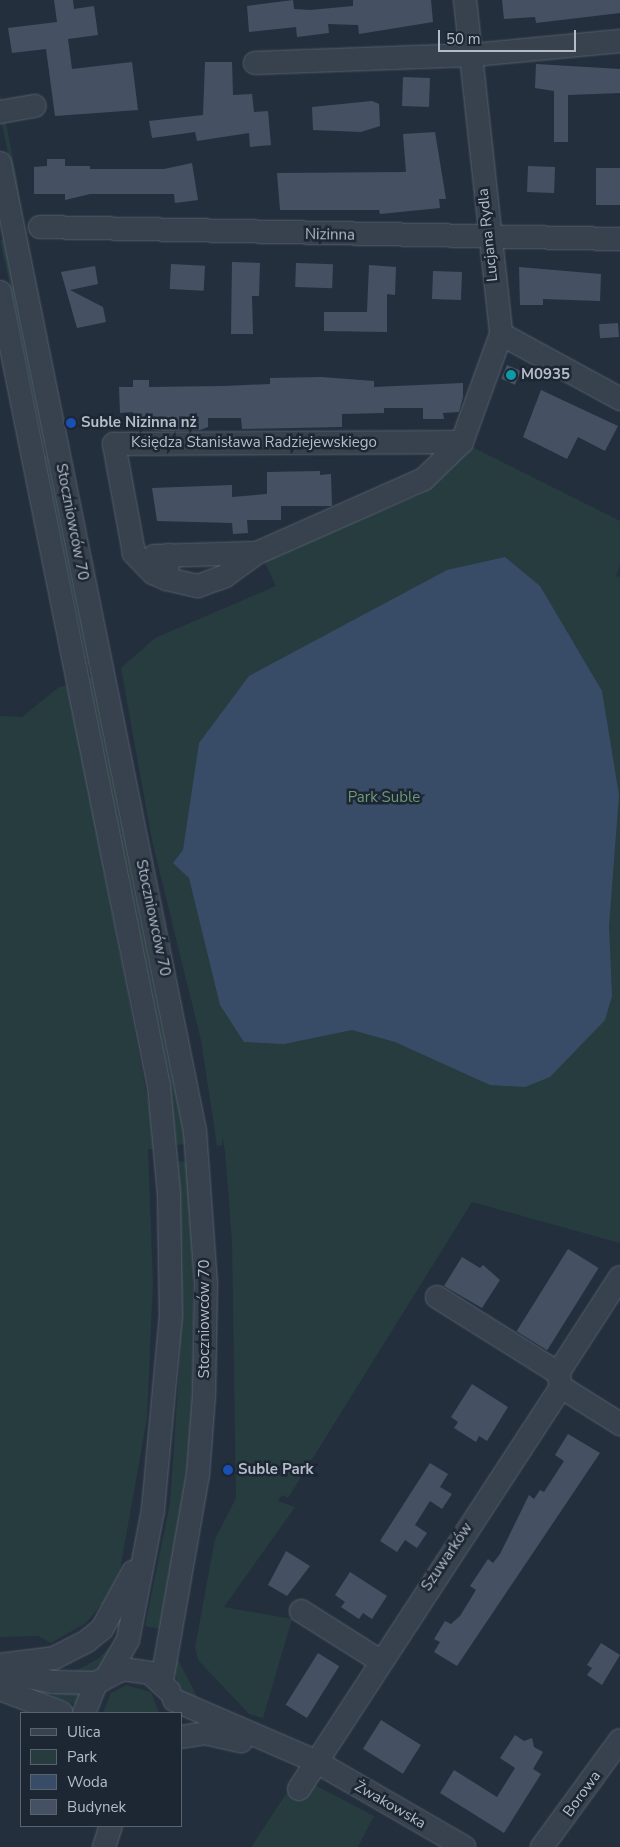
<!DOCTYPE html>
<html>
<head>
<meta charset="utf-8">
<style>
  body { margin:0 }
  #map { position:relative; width:620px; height:1847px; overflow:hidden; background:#242f3e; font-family:"Nunito Sans",sans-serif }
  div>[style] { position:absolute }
  .green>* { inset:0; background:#263c3f; transform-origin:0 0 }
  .water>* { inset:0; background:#394c67 }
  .building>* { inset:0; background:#455162; transform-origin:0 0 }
  .roads { filter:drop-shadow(0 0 1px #565f6c) drop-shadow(0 0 1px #565f6c) }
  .minor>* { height:22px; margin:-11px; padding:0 11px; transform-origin:11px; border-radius:11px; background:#38414e }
  .dots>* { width:14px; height:14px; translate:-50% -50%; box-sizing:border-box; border:2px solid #1d2633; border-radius:50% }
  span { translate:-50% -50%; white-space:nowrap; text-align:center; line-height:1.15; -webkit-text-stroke:5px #1d2633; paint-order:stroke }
  .street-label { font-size:15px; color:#b4bcc9 }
  .poi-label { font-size:15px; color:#b4bcc9; font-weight:700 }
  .left { translate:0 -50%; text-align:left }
  .park-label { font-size:15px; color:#6b9a76 }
  .legend { position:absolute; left:20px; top:1712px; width:162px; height:115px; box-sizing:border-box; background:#1d2633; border:1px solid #59626f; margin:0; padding:6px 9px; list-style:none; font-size:15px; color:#b4bcc9 }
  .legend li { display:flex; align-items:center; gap:10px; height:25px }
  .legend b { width:25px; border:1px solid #59626f }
  .scale { position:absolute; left:438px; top:30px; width:138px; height:22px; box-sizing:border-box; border:2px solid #b4bcc9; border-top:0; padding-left:6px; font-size:15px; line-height:18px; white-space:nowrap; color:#b4bcc9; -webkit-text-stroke:4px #1d2633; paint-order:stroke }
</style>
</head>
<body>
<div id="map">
  <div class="green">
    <div style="clip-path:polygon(0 93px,17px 178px,23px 224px,0 116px)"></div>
    <div style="left:5px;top:239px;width:210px;height:5px;rotate:78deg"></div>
    <div style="clip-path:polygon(470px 446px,620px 521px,620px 565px,616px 576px,620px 577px,620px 1243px,472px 1202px,288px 1498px,282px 1495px,278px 1501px,295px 1507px,224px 1607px,292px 1619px,263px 1718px,249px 1714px,198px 1660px,195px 1647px,215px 1539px,236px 1498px,232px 1241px,225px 1151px,222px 1136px,222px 1145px,217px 1146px,201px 1040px,152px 841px,121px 668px,155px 638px,276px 586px,263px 559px,420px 495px)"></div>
    <div style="left:48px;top:455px;width:214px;height:5px;rotate:78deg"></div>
    <div style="clip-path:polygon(93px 677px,186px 1144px,176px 1145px,89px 678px)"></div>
    <div style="clip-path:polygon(69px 685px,157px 1149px,148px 1149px,153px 1283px,147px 1418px,120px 1570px,106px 1599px,86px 1623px,51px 1643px,38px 1636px,0 1637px,0 716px,22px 717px,59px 687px)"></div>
    <div style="clip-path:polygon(178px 1161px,188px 1162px,193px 1229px,193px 1404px,183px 1506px,160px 1629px,145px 1626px,170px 1503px,177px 1403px,181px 1323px)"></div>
    <div style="clip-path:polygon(116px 1641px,107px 1664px,87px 1676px,71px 1673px,98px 1659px)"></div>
    <div style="clip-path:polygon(176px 1656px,203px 1708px,180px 1689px,173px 1669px)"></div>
    <div style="clip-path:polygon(126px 1685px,151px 1692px,159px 1713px,103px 1713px,111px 1693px)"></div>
    <div style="clip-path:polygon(55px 1689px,80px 1693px,77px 1705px,53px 1697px)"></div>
    <div style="clip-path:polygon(311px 1783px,374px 1816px,358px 1847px,251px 1847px,288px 1791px)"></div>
  </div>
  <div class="water">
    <div style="clip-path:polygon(505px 557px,540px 586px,602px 691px,619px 795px,609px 926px,612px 996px,605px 1020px,550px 1077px,525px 1087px,490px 1085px,395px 1042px,352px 1030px,284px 1044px,244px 1042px,220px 1005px,189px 878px,173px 863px,183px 850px,199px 743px,249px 676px,447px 570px)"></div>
  </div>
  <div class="building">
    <div style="clip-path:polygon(54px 0,73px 0,74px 9px,94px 6px,98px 35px,68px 39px,72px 69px,132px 62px,138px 110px,55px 116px,46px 49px,12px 53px,8px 28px,57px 22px)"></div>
    <div style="clip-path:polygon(293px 0,294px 9px,310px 10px,353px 6px,353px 0,431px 0,433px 22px,359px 34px,358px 25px,328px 24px,329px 33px,297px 37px,296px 27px,249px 32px,247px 6px)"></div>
    <div style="clip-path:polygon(502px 0,620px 0,620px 13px,536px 23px,535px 17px,504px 19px)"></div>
    <div style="clip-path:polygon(205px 62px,232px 62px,233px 95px,252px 94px,254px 112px,268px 111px,271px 145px,250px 147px,249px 133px,197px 141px,195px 132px,152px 138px,149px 121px,203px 115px)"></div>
    <div style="clip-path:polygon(536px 64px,620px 69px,620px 93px,568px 95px,568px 142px,554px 142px,554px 91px,535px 88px)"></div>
    <div style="left:403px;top:77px;width:27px;height:29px;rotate:2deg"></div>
    <div style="clip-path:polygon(372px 101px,379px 104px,380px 126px,361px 132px,313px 130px,312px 107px)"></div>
    <div style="clip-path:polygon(435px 132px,446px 199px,439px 199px,440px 208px,380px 214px,379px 210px,280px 210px,277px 173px,406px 172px,403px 134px)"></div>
    <div style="clip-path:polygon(47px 159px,65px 159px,65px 166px,90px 166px,90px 169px,164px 169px,192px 163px,198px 200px,175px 203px,174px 194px,90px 194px,65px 200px,65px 194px,34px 194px,34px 167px,47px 166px)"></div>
    <div style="left:528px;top:166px;width:27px;height:26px;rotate:2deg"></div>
    <div style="left:620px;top:168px;width:37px;height:24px;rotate:90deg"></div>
    <div style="clip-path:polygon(232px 262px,260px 263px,259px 296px,252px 296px,253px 334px,231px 334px)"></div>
    <div style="left:296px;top:263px;width:37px;height:24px;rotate:2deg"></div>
    <div style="left:171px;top:264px;width:34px;height:25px;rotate:3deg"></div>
    <div style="clip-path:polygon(369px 265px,396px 267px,395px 295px,387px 294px,387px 332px,324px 331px,324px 312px,367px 312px)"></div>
    <div style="clip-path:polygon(95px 266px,98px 284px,70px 290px,103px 307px,106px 322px,77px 328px,61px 272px)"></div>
    <div style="clip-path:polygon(519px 267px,601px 274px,600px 301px,543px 299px,543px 305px,520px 305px)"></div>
    <div style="left:462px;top:272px;width:28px;height:29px;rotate:92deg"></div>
    <div style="left:618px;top:323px;width:14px;height:19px;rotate:86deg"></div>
    <div style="left:507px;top:365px;width:15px;height:15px;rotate:23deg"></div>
    <div style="clip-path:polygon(321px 377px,374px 381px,374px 387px,463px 383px,463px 397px,459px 412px,443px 413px,444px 419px,423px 419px,423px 408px,384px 408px,384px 413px,342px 414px,342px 427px,242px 429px,241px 418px,208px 418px,208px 427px,200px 430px,166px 431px,134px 429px,133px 412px,120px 413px,119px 387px,133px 387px,133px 380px,149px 380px,149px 387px,224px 386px,270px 384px,270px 378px)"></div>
    <div style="clip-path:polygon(541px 390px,618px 426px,605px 451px,578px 437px,567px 459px,523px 437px)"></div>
    <div style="clip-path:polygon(320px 471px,320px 475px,331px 474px,332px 506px,281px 506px,281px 520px,247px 520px,248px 533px,233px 534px,232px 523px,157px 521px,152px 488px,232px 485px,232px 497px,267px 494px,267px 472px)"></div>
    <div style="left:568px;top:1249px;width:36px;height:97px;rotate:32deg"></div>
    <div style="clip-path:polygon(462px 1257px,480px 1268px,483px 1265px,500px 1280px,482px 1308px,444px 1286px)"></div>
    <div style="clip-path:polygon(472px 1384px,508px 1407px,487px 1441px,479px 1436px,476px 1442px,454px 1428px,458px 1422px,451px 1417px)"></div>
    <div style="clip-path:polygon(568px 1434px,600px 1453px,457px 1666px,434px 1652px,440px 1642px,434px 1639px,445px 1621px,451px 1624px,460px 1616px,476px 1590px,470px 1586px,488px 1559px,493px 1563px,500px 1554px,529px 1495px,534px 1499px,540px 1490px,544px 1492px,564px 1461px,555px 1455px)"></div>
    <div style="clip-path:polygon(430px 1463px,448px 1474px,440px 1487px,452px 1494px,442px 1509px,430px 1501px,415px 1525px,427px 1533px,417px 1548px,405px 1540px,397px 1552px,380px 1541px)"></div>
    <div style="clip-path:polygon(286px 1551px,310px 1566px,287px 1596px,268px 1585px)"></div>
    <div style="clip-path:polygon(350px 1572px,387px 1596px,372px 1619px,363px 1613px,359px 1619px,341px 1607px,345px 1602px,335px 1595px)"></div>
    <div style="clip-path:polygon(601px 1643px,620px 1655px,602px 1685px,587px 1675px,592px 1668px,587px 1665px)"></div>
    <div style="left:318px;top:1653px;width:25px;height:61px;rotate:32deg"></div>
    <div style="left:381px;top:1720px;width:47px;height:34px;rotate:32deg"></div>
    <div style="clip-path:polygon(515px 1735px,524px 1741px,532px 1738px,534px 1747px,543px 1752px,533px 1769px,541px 1774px,504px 1833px,440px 1793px,454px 1770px,497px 1797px,515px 1768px,500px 1758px)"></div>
  </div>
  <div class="roads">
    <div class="minor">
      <div style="left:465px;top:0;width:336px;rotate:83.8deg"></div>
      <div style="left:501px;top:334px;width:136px;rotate:28.6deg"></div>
      <div style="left:255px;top:63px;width:218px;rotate:-2.1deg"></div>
      <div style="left:473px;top:55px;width:148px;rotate:-5.4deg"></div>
      <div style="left:0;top:112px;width:35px;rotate:-10deg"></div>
      <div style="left:0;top:163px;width:987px;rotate:78.61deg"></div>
      <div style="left:195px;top:1131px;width:152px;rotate:85.9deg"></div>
      <div style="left:206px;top:1283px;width:112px;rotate:91deg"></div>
      <div style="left:204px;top:1395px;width:79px;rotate:94.3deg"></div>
      <div style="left:198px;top:1474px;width:210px;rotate:99.9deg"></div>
      <div style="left:40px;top:227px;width:580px;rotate:1.19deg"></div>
      <div style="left:0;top:292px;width:810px;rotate:78.68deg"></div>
      <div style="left:159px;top:1086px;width:108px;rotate:84.7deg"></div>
      <div style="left:169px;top:1194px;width:121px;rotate:89.1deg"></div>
      <div style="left:171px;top:1315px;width:196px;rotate:95.3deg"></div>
      <div style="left:153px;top:1510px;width:132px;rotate:100.9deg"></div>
      <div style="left:128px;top:1640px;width:38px;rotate:120deg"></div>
      <div style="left:168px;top:555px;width:24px;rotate:92deg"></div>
      <div style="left:167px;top:579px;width:15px;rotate:-157deg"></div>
      <div style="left:153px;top:573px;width:28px;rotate:-134deg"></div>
      <div style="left:134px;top:553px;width:111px;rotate:-100.4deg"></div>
      <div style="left:114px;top:444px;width:348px;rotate:-0.3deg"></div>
      <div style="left:462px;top:442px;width:115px;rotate:-70.1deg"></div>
      <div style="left:154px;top:556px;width:103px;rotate:-1.7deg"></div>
      <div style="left:257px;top:553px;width:183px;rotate:-23.9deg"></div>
      <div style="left:424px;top:479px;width:53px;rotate:-44.2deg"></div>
      <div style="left:167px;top:579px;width:32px;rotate:13deg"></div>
      <div style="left:198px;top:586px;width:29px;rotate:-20deg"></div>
      <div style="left:225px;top:576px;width:39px;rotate:-36deg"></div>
      <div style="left:437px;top:1297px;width:143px;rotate:32.1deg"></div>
      <div style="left:561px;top:1386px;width:13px;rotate:-103deg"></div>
      <div style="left:558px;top:1373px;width:114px;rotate:-57.1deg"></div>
      <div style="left:301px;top:1611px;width:93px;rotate:32.3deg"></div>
      <div style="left:0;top:1665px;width:54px;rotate:-7.4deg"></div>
      <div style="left:54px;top:1658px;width:37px;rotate:-27deg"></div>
      <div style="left:87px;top:1641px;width:19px;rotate:-39deg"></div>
      <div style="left:102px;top:1629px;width:65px;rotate:-61.5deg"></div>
      <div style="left:3px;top:1672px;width:51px;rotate:11.3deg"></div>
      <div style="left:53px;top:1682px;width:43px;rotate:1.3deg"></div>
      <div style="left:0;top:1689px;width:66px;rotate:21.2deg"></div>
      <div style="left:174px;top:1700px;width:156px;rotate:23.4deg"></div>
      <div style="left:317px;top:1762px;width:170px;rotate:30deg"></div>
      <div style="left:84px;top:1713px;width:32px;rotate:-68deg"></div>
      <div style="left:96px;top:1683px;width:30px;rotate:-28deg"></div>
      <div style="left:122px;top:1669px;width:28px;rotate:8deg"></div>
      <div style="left:150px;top:1673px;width:26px;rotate:43deg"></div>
      <div style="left:181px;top:1737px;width:24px;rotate:-9deg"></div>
      <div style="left:205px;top:1733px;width:37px;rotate:13deg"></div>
      <div style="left:299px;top:1789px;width:480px;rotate:-56.9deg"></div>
      <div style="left:561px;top:1387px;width:70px;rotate:32.1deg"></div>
      <div style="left:104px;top:1847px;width:22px;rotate:-72deg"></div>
      <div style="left:542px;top:1847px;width:132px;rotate:-53.9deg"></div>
    </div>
  </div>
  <div class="dots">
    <div style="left:511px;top:375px;background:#0f9aa8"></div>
    <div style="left:71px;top:423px;background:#1a4fb4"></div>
    <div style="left:228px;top:1470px;background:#1a4fb4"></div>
  </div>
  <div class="street-label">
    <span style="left:330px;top:235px;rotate:1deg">Nizinna</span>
    <span style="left:488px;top:235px;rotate:-96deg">Lucjana Rydla</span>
    <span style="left:254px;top:443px">Księdza Stanisława Radziejewskiego</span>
    <span style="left:72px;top:522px;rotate:79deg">Stoczniowców 70</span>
    <span style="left:153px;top:918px;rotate:78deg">Stoczniowców 70</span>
    <span style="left:205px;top:1319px;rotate:-90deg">Stoczniowców 70</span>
    <span style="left:447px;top:1557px;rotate:-56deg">Szuwarków</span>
    <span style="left:582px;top:1794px;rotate:-54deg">Borowa</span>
    <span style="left:390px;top:1805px;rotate:30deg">Żwakowska</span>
  </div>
  <div class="poi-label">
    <span class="left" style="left:521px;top:375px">M0935</span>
    <span class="left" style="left:81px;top:423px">Suble Nizinna nż</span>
    <span class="left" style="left:238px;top:1470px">Suble Park</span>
  </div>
  <div class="park-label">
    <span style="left:384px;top:798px">Park Suble</span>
  </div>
  <ul class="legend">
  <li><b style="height:6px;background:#38414e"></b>Ulica</li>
  <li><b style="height:14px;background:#263c3f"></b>Park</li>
  <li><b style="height:14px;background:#394c67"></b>Woda</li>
  <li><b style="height:14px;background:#455162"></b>Budynek</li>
  </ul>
  <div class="scale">50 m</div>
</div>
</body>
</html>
